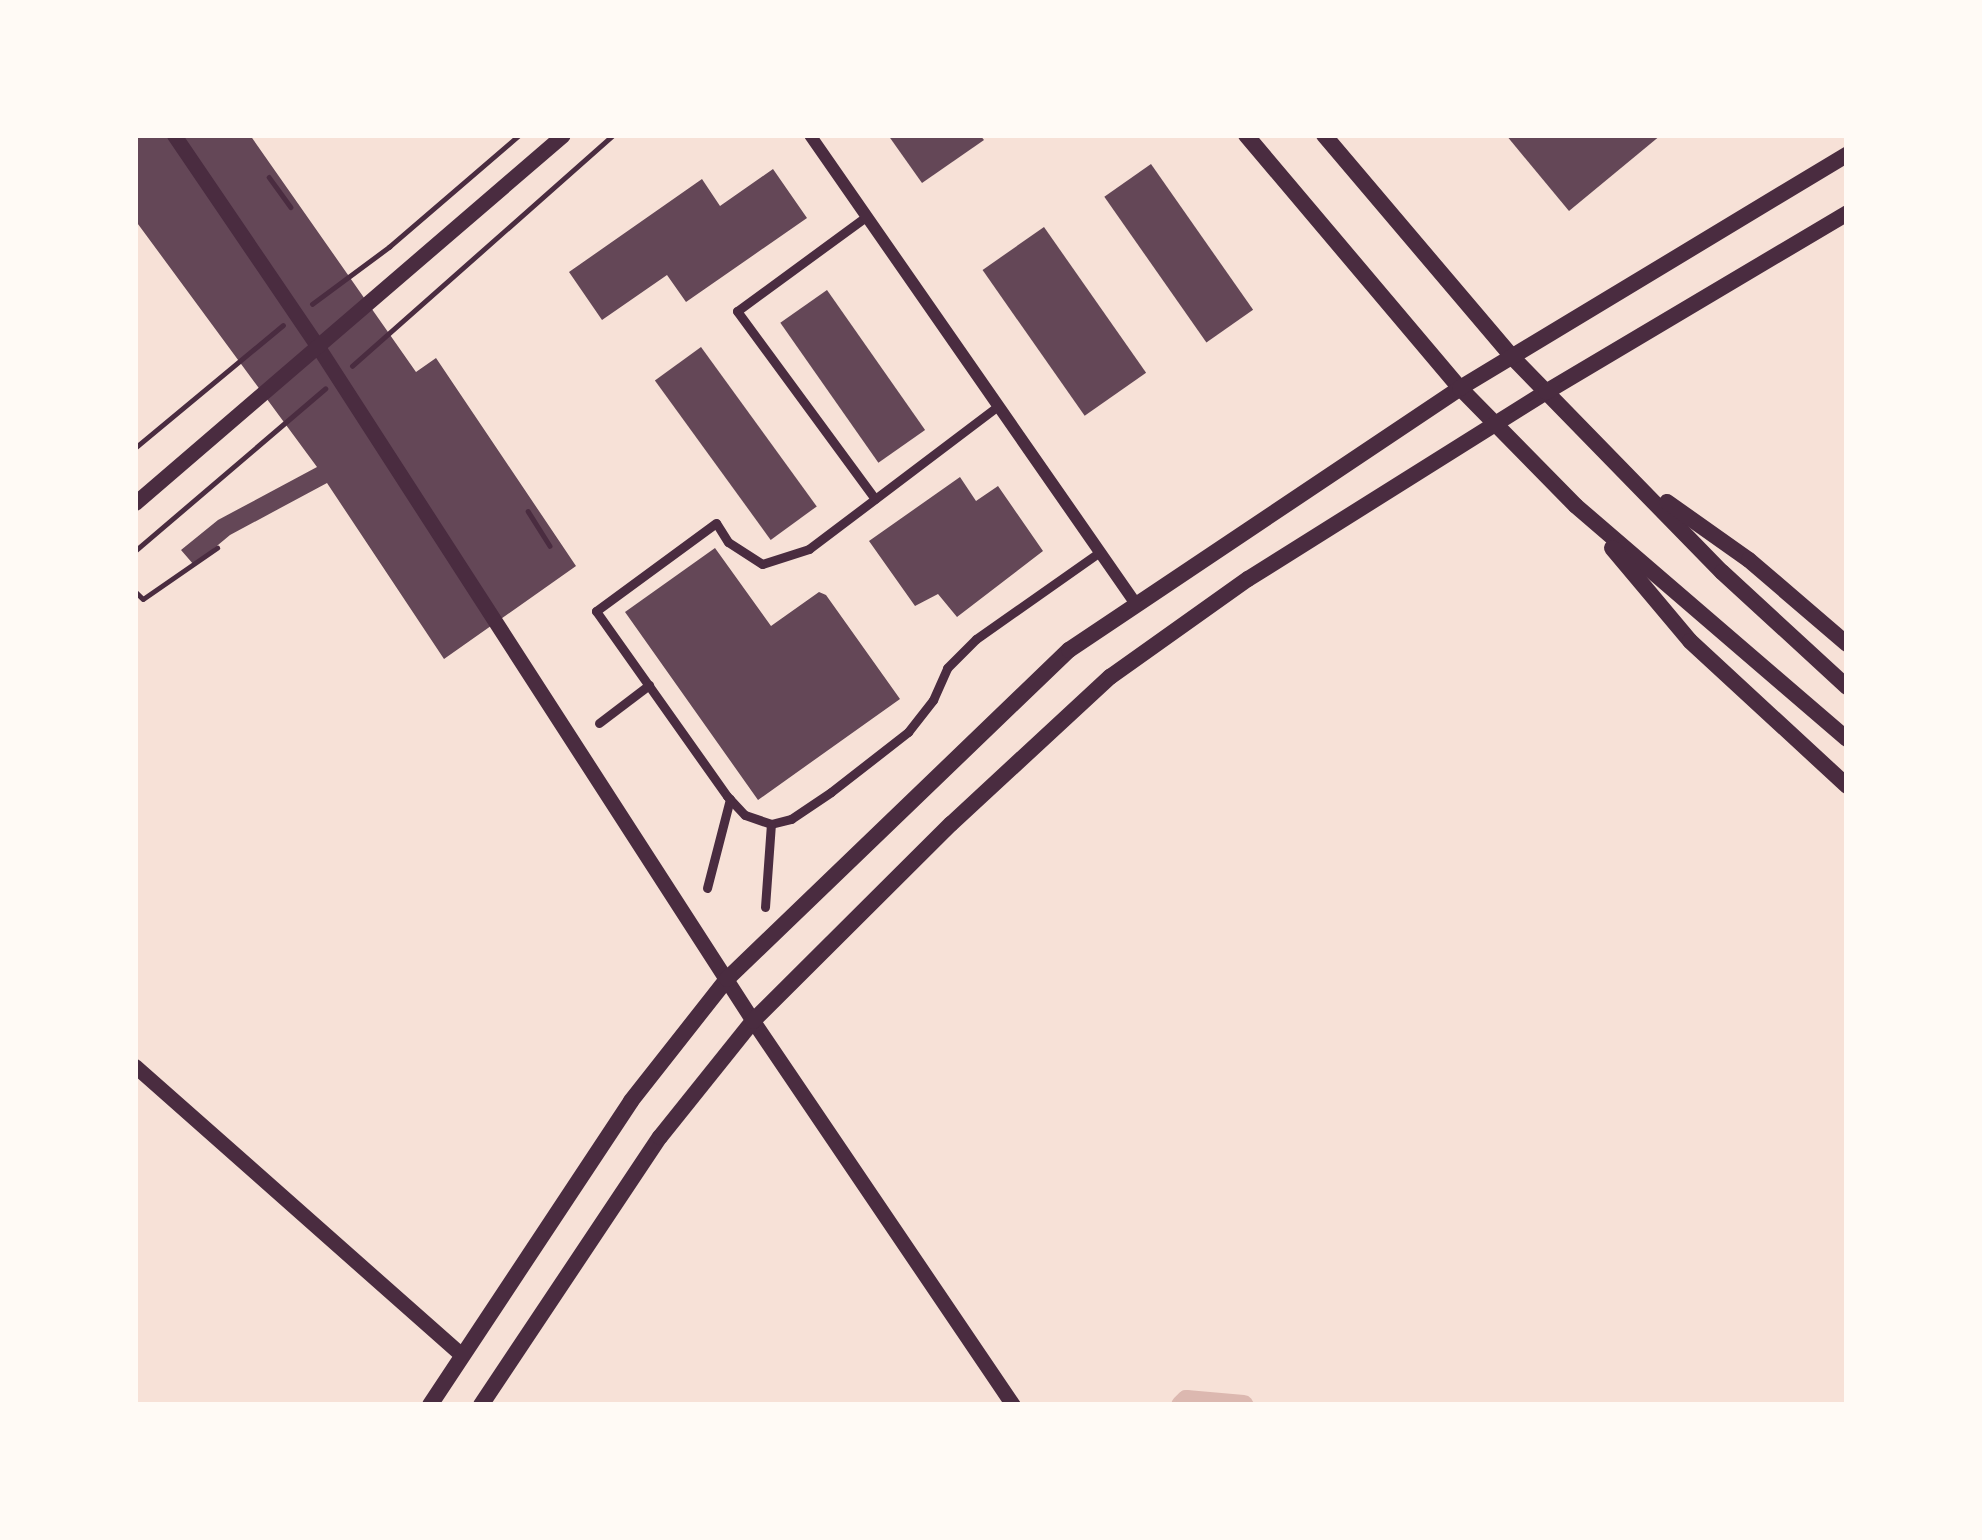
<!DOCTYPE html>
<html>
<head>
<meta charset="utf-8">
<style>
  body { margin:0 }
  #map { position:relative; width:1982px; height:1540px; overflow:hidden; background:#f7e1d7; font-family:Inter,sans-serif }
  div>[style] { position:absolute }
  .canal>* { height:21px; margin:-10.5px; padding:0 10.5px; transform-origin:10.5px; border-radius:10.5px; background:#dcb8b0 }
  .building>* { inset:0; background:#644757; transform-origin:0 0 }
  .path>* { height:4.5px; margin:-2.25px; padding:0 2.25px; transform-origin:2.25px; border-radius:2.25px; background:#4a2c40 }
  .pedestrian>* { height:9px; margin:-4.5px; padding:0 4.5px; transform-origin:4.5px; border-radius:4.5px; background:#4a2c40 }
  .minor>* { height:12px; margin:-6px; padding:0 6px; transform-origin:6px; border-radius:6px; background:#4a2c40 }
  .tertiary>* { height:15px; margin:-7.5px; padding:0 7.5px; transform-origin:7.5px; border-radius:7.5px; background:#4a2c40 }
  .secondary>* { height:16px; margin:-8px; padding:0 8px; transform-origin:8px; border-radius:8px; background:#4a2c40 }
  span { translate:-50% -50%; white-space:nowrap; text-align:center; line-height:1.15; -webkit-text-stroke:12px #fffaf5; paint-order:stroke }
  .frame { position:absolute; inset:0; border:138px solid #fffaf5; pointer-events:none }
</style>
</head>
<body>
<div id="map">
  <div class="canal">
    <div style="left:1181px;top:1405px;width:7px;rotate:-45deg"></div>
    <div style="left:1186px;top:1400px;width:57px;rotate:5deg"></div>
  </div>
  <div class="building">
    <div style="clip-path:polygon(135px 135px,250px 135px,416px 372px,436px 358px,576px 566px,444px 659px,327px 483px,230px 535px,194px 565px,181px 550px,218px 520px,317px 467px,135px 220px)"></div>
    <div style="clip-path:polygon(888px 135px,980px 135px,984px 140px,922px 183px)"></div>
    <div style="clip-path:polygon(1506px 135px,1661px 135px,1569px 211px)"></div>
    <div style="left:1151px;top:164px;width:178px;height:57px;rotate:55deg"></div>
    <div style="clip-path:polygon(773px 169px,807px 218px,686px 302px,667px 275px,602px 320px,569px 272px,702px 179px,720px 206px)"></div>
    <div style="left:1044px;top:227px;width:178px;height:75px;rotate:55deg"></div>
    <div style="left:827px;top:290px;width:171px;height:57px;rotate:55deg"></div>
    <div style="left:701px;top:347px;width:197px;height:57px;rotate:54deg"></div>
    <div style="clip-path:polygon(960px 477px,976px 501px,998px 486px,1043px 551px,957px 617px,938px 594px,915px 606px,869px 541px)"></div>
    <div style="clip-path:polygon(715px 548px,771px 626px,819px 592px,826px 595px,900px 699px,758px 800px,625px 612px)"></div>
  </div>
  <div class="path">
    <div style="left:269px;top:177px;width:37px;rotate:54deg"></div>
    <div style="left:312px;top:304px;width:96px;rotate:-36.5deg"></div>
    <div style="left:389px;top:247px;width:172px;rotate:-40.7deg"></div>
    <div style="left:352px;top:366px;width:349px;rotate:-41.5deg"></div>
    <div style="left:135px;top:448px;width:192px;rotate:-39.7deg"></div>
    <div style="left:528px;top:511px;width:41px;rotate:57.8deg"></div>
    <div style="left:135px;top:551px;width:250px;rotate:-40.5deg"></div>
    <div style="left:135px;top:591px;width:11px;rotate:45deg"></div>
    <div style="left:143px;top:599px;width:90px;rotate:-34.6deg"></div>
  </div>
  <div class="pedestrian">
    <div style="left:867px;top:216px;width:161px;rotate:143.8deg"></div>
    <div style="left:737px;top:311px;width:233px;rotate:53.7deg"></div>
    <div style="left:998px;top:406px;width:237px;rotate:142.9deg"></div>
    <div style="left:809px;top:549px;width:49px;rotate:162.3deg"></div>
    <div style="left:762px;top:564px;width:40px;rotate:-147.1deg"></div>
    <div style="left:728px;top:542px;width:22px;rotate:-122deg"></div>
    <div style="left:716px;top:523px;width:149px;rotate:143.7deg"></div>
    <div style="left:596px;top:611px;width:227px;rotate:54.7deg"></div>
    <div style="left:727px;top:796px;width:26px;rotate:47deg"></div>
    <div style="left:745px;top:815px;width:28px;rotate:19deg"></div>
    <div style="left:771px;top:824px;width:21px;rotate:-14deg"></div>
    <div style="left:791px;top:819px;width:48px;rotate:-34deg"></div>
    <div style="left:831px;top:792px;width:98px;rotate:-37.9deg"></div>
    <div style="left:908px;top:732px;width:41px;rotate:-52deg"></div>
    <div style="left:933px;top:700px;width:35px;rotate:-66deg"></div>
    <div style="left:947px;top:668px;width:41px;rotate:-45deg"></div>
    <div style="left:976px;top:639px;width:151px;rotate:-35.1deg"></div>
    <div style="left:599px;top:723px;width:63px;rotate:-37.2deg"></div>
    <div style="left:707px;top:888px;width:92px;rotate:-75.5deg"></div>
    <div style="left:765px;top:907px;width:83px;rotate:-85.9deg"></div>
  </div>
  <div class="minor">
    <div style="left:810px;top:135px;width:571px;rotate:55.2deg"></div>
  </div>
  <div class="tertiary">
    <div style="left:174px;top:135px;width:256px;rotate:55.8deg"></div>
    <div style="left:318px;top:347px;width:802px;rotate:57.16deg"></div>
    <div style="left:753px;top:1021px;width:464px;rotate:55.9deg"></div>
    <div style="left:135px;top:503px;width:564px;rotate:-40.69deg"></div>
    <div style="left:135px;top:1066px;width:436px;rotate:41.5deg"></div>
  </div>
  <div class="secondary">
    <div style="left:1246px;top:135px;width:331px;rotate:49.8deg"></div>
    <div style="left:1460px;top:388px;width:165px;rotate:45.5deg"></div>
    <div style="left:1576px;top:506px;width:357px;rotate:40.7deg"></div>
    <div style="left:1324px;top:135px;width:292px;rotate:49.7deg"></div>
    <div style="left:1513px;top:358px;width:299px;rotate:45.7deg"></div>
    <div style="left:1722px;top:572px;width:170px;rotate:42.6deg"></div>
    <div style="left:1667px;top:502px;width:100px;rotate:35.3deg"></div>
    <div style="left:1749px;top:560px;width:129px;rotate:40.6deg"></div>
    <div style="left:1612px;top:548px;width:121px;rotate:50deg"></div>
    <div style="left:1690px;top:641px;width:214px;rotate:42.7deg"></div>
    <div style="left:430px;top:1405px;width:364px;rotate:-56.5deg"></div>
    <div style="left:631px;top:1101px;width:155px;rotate:-51.8deg"></div>
    <div style="left:727px;top:979px;width:475px;rotate:-43.9deg"></div>
    <div style="left:1069px;top:650px;width:471px;rotate:-33.8deg"></div>
    <div style="left:1460px;top:388px;width:452px;rotate:-31.1deg"></div>
    <div style="left:481px;top:1405px;width:322px;rotate:-56.3deg"></div>
    <div style="left:660px;top:1137px;width:149px;rotate:-51.3deg"></div>
    <div style="left:753px;top:1021px;width:279px;rotate:-44.9deg"></div>
    <div style="left:951px;top:824px;width:217px;rotate:-42.8deg"></div>
    <div style="left:1110px;top:677px;width:169px;rotate:-35.4deg"></div>
    <div style="left:1248px;top:579px;width:352px;rotate:-32.1deg"></div>
    <div style="left:1546px;top:392px;width:350px;rotate:-30.7deg"></div>
  </div>
  <div class="frame"></div>
</div>
</body>
</html>
